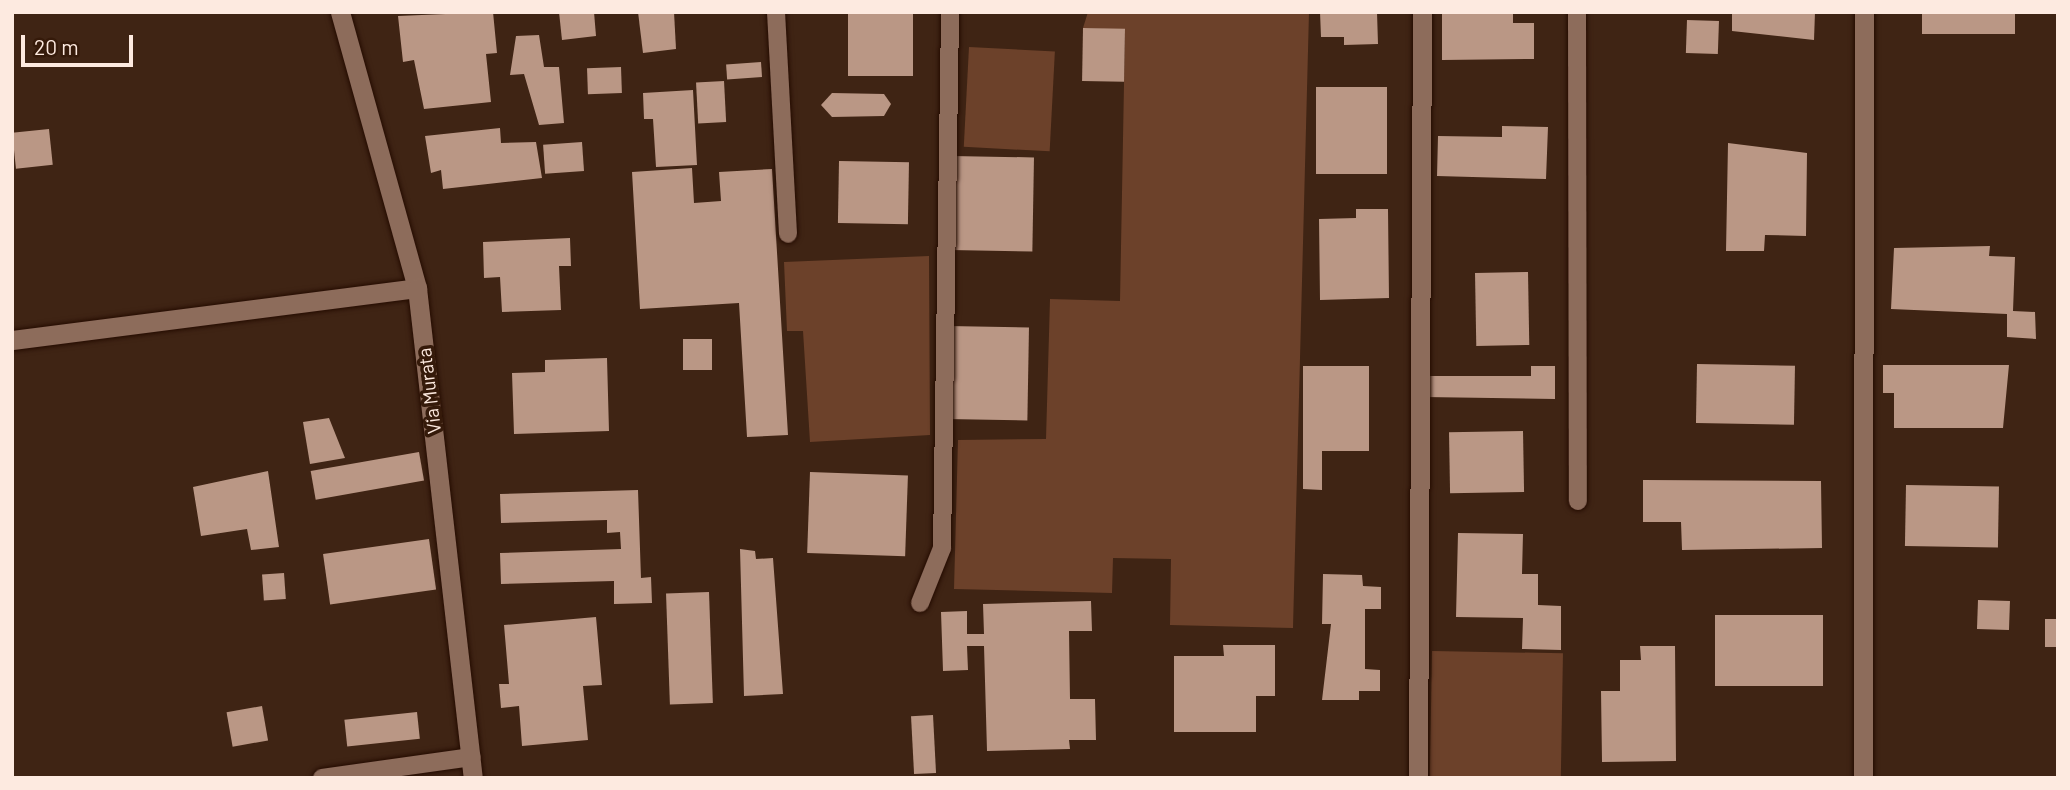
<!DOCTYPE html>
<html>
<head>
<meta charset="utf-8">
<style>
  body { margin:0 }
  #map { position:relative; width:2070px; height:790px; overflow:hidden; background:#3f2414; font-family:Barlow,sans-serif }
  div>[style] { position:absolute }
  .green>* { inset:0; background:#6c412a; transform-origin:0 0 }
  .building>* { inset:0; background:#ba9785; transform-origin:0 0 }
  .roads { filter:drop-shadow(0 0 2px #250c00) drop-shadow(0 0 2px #250c00) }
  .service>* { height:18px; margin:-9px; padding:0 9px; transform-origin:9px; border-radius:9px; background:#8d6c5b }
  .minor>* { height:19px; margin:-9.5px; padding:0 9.5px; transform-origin:9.5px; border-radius:9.5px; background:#8d6c5b }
  .tertiary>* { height:19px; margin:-9.5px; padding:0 9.5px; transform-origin:9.5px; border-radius:9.5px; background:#8d6c5b }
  span { translate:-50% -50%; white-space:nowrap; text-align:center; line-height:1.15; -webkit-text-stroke:7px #351a0a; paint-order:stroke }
  .street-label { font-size:19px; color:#fdeae0 }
  .frame { position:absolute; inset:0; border:14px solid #fdeae0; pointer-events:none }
  .scale { position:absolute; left:21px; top:35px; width:112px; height:32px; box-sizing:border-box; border:4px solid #fdeae0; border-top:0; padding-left:9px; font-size:21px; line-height:24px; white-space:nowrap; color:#fdeae0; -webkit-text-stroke:5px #351a0a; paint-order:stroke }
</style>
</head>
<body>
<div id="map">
  <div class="green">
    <div style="clip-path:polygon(1088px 12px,1309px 12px,1293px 628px,1170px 625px,1171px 559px,1113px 558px,1112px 593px,954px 589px,958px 440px,1046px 439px,1050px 299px,1120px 301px,1125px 30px,1083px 28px)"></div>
    <div style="left:969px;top:47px;width:86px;height:100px;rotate:3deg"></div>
    <div style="clip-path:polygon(929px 256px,930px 435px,810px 442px,803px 331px,787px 331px,784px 262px)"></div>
    <div style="left:1432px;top:651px;width:131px;height:126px;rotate:1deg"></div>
  </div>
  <div class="building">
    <div style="clip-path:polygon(493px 12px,497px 53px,486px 54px,491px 102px,424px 109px,414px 60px,403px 62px,398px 16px)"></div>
    <div style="clip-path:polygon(559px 12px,594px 12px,596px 36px,562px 40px)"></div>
    <div style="clip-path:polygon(638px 12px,674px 12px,676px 49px,643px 53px)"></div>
    <div style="left:848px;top:12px;width:65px;height:64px"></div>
    <div style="clip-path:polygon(1320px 12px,1377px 12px,1378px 44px,1344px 45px,1344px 37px,1321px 37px)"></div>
    <div style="clip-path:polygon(1442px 12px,1513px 12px,1513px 23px,1534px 23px,1534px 59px,1442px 60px)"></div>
    <div style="clip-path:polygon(1732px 12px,1815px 12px,1814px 40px,1732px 31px)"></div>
    <div style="left:1922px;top:12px;width:93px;height:22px"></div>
    <div style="left:1687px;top:20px;width:32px;height:33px;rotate:2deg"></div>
    <div style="left:1083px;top:28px;width:42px;height:53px;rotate:1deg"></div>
    <div style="clip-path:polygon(539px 35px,544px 67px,559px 67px,564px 123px,539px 125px,524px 74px,510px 75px,516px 36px)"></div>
    <div style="left:761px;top:62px;width:15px;height:35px;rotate:86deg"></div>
    <div style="left:621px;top:67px;width:26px;height:34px;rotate:88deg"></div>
    <div style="left:724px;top:81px;width:41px;height:28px;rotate:87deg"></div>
    <div style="left:1316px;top:87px;width:71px;height:87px"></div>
    <div style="clip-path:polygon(693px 90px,697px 165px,656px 167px,653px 119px,644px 119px,643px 93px)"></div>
    <div style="clip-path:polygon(832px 93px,884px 94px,891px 104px,884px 116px,832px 117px,821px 105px)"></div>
    <div style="clip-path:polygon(1502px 126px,1548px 127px,1546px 179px,1437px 176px,1438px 136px,1502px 137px)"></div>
    <div style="clip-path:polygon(500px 128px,501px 143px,536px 142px,542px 178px,443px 189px,441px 170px,431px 173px,425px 136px)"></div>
    <div style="left:49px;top:129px;width:36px;height:37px;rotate:84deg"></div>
    <div style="left:582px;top:142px;width:29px;height:39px;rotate:86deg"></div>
    <div style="clip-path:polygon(1728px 143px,1807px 153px,1806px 236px,1765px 235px,1764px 251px,1726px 251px)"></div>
    <div style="left:952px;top:156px;width:82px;height:94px;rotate:1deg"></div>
    <div style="left:839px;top:161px;width:70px;height:62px;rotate:1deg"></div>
    <div style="clip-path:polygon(692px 168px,694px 203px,721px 201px,719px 172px,772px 169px,788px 435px,747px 437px,739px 303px,640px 309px,632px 172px)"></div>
    <div style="clip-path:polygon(1356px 209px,1388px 209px,1389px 298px,1320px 300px,1319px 219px,1356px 218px)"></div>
    <div style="clip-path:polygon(570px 238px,571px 266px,559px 266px,561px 310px,502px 312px,500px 277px,484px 278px,483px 242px)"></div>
    <div style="clip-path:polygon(1990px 246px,1989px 256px,2015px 257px,2013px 311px,2035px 312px,2036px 339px,2007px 337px,2007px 314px,1891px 309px,1894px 248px)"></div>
    <div style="left:1528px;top:272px;width:73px;height:53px;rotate:89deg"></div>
    <div style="left:948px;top:326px;width:81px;height:93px;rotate:1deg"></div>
    <div style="left:683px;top:339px;width:29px;height:31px"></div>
    <div style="clip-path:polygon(607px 358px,609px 431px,514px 434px,512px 373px,545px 372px,545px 360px)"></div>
    <div style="left:1697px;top:364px;width:98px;height:59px;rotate:1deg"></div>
    <div style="clip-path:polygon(1883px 365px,2009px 365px,2003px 428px,1894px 428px,1894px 393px,1883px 393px)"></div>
    <div style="clip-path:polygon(1303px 366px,1369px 366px,1369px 451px,1322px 451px,1322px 490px,1303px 489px)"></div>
    <div style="clip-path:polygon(1531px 366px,1555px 366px,1555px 399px,1424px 397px,1423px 376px,1531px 376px)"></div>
    <div style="clip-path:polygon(329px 418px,345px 458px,310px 464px,303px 422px)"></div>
    <div style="left:1523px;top:431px;width:61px;height:74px;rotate:89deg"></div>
    <div style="left:419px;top:452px;width:29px;height:110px;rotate:80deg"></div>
    <div style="clip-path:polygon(268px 471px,279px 547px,251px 550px,247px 529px,201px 536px,193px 487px)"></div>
    <div style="left:810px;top:472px;width:98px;height:81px;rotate:2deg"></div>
    <div style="clip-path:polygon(1643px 480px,1821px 481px,1822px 548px,1682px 550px,1681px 522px,1643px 522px)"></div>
    <div style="left:1906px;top:485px;width:93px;height:61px;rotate:1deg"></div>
    <div style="clip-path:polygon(638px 490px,641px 578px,651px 577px,652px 603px,614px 604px,614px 581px,501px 584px,500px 553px,621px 549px,620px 532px,607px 533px,607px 520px,501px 523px,500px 494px)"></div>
    <div style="clip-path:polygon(1458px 533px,1523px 534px,1522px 574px,1538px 574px,1538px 605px,1561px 606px,1561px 650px,1522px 649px,1523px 618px,1456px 617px)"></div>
    <div style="left:429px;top:539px;width:51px;height:107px;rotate:82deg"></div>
    <div style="clip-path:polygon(740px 549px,755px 551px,756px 559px,773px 558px,783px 694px,744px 696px)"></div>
    <div style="left:284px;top:573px;width:26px;height:22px;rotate:86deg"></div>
    <div style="clip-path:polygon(1323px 574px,1362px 575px,1363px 586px,1381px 587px,1381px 609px,1365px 609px,1365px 669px,1380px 670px,1380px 691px,1359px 691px,1359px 700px,1322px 700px,1331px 624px,1322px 624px)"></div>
    <div style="left:709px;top:592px;width:111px;height:43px;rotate:88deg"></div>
    <div style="left:1978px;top:600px;width:32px;height:29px;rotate:2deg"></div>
    <div style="clip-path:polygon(1091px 601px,1092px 631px,1069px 631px,1070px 699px,1095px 699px,1096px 740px,1069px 740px,1070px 749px,987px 751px,984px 646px,967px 646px,968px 670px,943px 671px,941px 612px,967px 611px,967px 634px,984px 634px,983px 604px)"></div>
    <div style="left:1823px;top:615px;width:71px;height:108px;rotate:90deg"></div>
    <div style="clip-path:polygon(596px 617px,602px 685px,583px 686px,588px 740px,522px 746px,519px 706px,501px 708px,499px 684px,509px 684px,504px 625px)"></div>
    <div style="left:2045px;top:619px;width:13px;height:28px"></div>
    <div style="clip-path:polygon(1223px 645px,1275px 645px,1275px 696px,1256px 696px,1256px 732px,1174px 732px,1174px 656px,1224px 656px)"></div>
    <div style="clip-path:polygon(1640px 646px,1675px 646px,1676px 761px,1602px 762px,1601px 691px,1620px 691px,1620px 660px,1641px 660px)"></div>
    <div style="left:262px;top:706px;width:35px;height:36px;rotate:80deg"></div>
    <div style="left:417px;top:712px;width:27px;height:73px;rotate:84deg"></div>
    <div style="left:933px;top:715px;width:58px;height:22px;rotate:87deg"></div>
  </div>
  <div class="roads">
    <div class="service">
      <div style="left:776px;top:12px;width:222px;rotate:86.9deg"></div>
      <div style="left:1577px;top:12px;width:489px;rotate:89.9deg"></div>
      <div style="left:920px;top:603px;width:59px;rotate:-68.2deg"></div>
      <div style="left:942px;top:548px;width:536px;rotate:-89.14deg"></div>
      <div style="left:322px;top:778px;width:151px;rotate:-8deg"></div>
    </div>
    <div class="minor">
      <div style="left:12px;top:340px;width:408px;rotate:-7.3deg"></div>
      <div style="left:1418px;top:778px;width:766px;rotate:-89.7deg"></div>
      <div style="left:1863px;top:778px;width:766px;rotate:-89.93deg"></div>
    </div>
    <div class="tertiary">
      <div style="left:340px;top:12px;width:287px;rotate:74.4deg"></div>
      <div style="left:417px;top:288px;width:493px;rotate:83.5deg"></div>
    </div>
  </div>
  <div class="street-label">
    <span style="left:429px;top:391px;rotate:-97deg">Via Murata</span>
  </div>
  <div class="frame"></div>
  <div class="scale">20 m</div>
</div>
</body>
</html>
